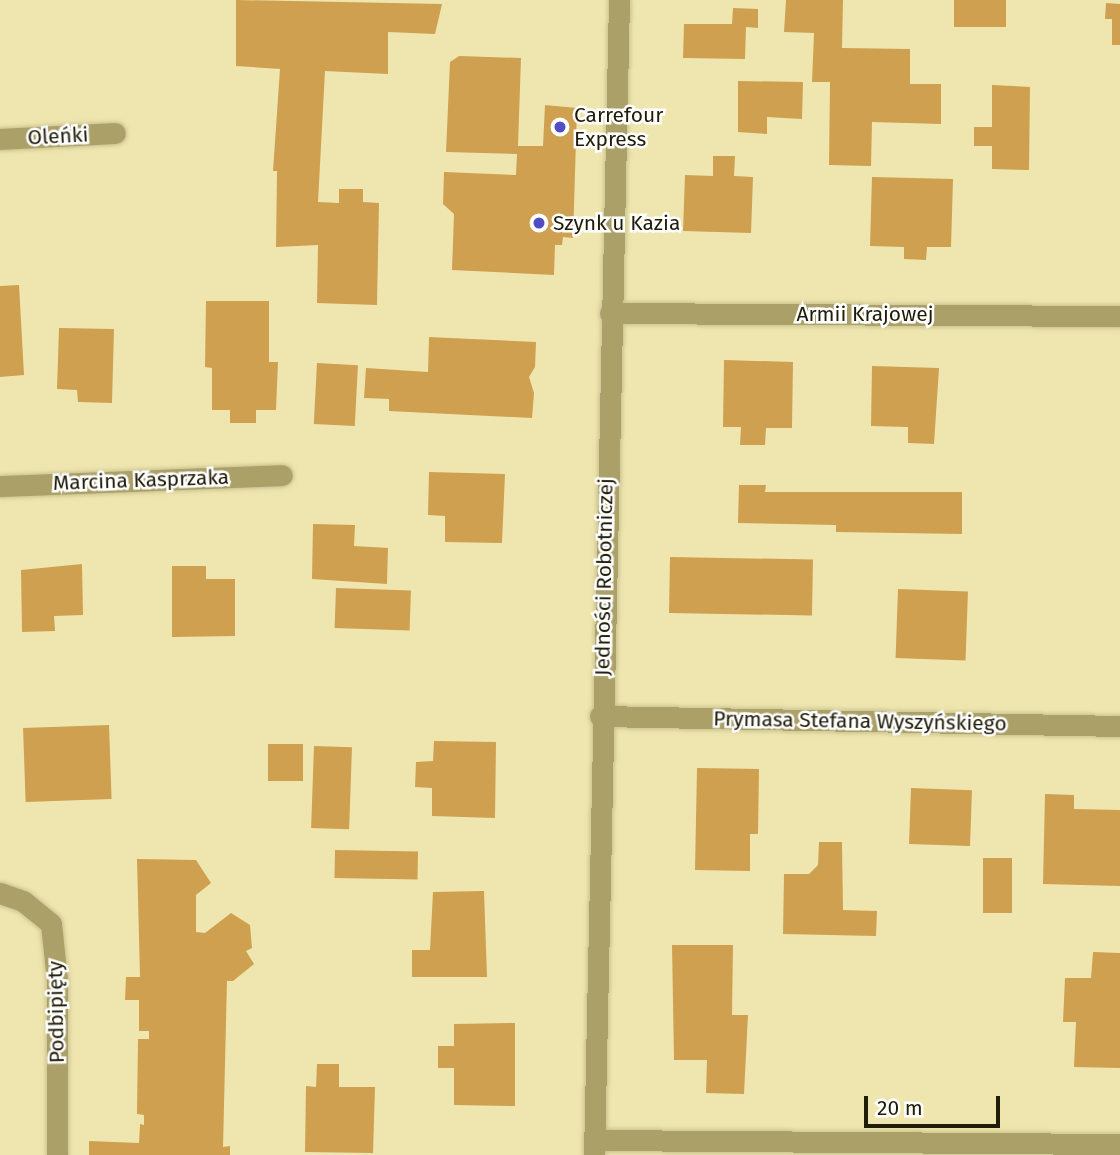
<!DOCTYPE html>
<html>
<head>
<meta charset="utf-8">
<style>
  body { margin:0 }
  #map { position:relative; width:1120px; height:1155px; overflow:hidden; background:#efe6af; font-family:"Fira Sans",sans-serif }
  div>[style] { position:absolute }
  .building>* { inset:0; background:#cea04f; transform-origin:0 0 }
  .roads { filter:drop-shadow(0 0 2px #cac291) drop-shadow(0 0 2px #cac291) }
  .street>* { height:21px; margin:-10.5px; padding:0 10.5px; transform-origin:10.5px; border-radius:10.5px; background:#aba168 }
  .dots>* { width:19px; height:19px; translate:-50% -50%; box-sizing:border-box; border:4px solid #fff; border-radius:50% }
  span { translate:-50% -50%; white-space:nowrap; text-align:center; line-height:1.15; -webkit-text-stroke:5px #fff; paint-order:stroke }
  .poi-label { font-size:21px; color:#1f1c07 }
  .left { translate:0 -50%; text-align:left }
  .street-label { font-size:21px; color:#1f1c07 }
  .scale { position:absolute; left:864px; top:1096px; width:136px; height:32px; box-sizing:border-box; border:4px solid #1f1c07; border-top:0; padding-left:9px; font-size:21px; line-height:24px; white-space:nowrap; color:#1f1c07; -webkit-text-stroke:5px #fff; paint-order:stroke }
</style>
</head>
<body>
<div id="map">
  <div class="building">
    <div style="clip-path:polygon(236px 0,442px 4px,435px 34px,388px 32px,388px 74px,325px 71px,318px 202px,339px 203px,339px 189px,363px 189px,363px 202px,379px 203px,377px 305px,317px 303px,318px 245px,276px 247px,277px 171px,273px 171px,280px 69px,236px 66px)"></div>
    <div style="clip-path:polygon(786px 0,843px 0,842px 48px,910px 49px,910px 84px,941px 84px,941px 124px,872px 122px,871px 166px,829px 165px,830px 82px,812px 82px,814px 33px,784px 32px)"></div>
    <div style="left:954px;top:0;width:52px;height:27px"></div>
    <div style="clip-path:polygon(1106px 3px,1120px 4px,1120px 45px,1112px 45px,1112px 19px,1105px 19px)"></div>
    <div style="clip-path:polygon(733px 8px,758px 9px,758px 28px,746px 27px,745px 59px,683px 58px,684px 24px,732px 24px)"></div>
    <div style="clip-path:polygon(459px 56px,521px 58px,518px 146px,543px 146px,545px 105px,577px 108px,573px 238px,563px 237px,562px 245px,555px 245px,554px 275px,452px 270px,454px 214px,443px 204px,444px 172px,516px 175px,517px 154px,446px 152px,450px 62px)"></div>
    <div style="clip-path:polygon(738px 81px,803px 82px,802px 119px,767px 117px,767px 134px,738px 132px)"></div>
    <div style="clip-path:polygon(992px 85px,1030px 87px,1029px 170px,992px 169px,992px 146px,974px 146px,974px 127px,992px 127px)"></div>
    <div style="clip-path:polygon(713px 156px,735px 156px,734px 176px,753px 177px,751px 233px,683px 231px,685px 175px,713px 176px)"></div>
    <div style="clip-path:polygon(872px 177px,953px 179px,951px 247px,927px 247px,926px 260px,904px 259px,904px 247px,870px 246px)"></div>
    <div style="clip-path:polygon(19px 285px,24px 375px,0 377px,0 286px)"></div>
    <div style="clip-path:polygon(206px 301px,269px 301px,269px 362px,278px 362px,276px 410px,256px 410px,256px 423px,230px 423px,230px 410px,212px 410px,212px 368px,205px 367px)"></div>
    <div style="clip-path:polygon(59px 328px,114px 329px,112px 403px,78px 402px,77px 390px,57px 389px)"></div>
    <div style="clip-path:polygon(429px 337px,536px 342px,535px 367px,529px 377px,534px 393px,532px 418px,389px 411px,389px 399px,364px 398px,366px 368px,428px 372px)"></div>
    <div style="clip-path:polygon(724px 360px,793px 362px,792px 428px,766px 428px,765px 445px,740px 445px,741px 427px,723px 427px)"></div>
    <div style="left:317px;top:363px;width:41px;height:61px;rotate:3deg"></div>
    <div style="clip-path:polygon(872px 366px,939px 368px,934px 444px,908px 443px,908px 427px,871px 426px)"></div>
    <div style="clip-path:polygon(429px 472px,505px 474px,502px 543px,445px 542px,445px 516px,428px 515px)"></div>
    <div style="clip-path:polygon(739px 485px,766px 485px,765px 492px,962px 492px,962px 534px,836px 532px,836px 525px,738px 523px)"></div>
    <div style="clip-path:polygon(313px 524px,355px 525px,354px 546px,388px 548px,387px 584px,312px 579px)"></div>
    <div style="left:670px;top:557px;width:143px;height:56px;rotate:1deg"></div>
    <div style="clip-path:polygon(82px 564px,83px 615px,54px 616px,55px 631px,22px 632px,21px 570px)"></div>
    <div style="clip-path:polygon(172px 566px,206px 566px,206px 579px,235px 579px,235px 636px,172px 637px)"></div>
    <div style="left:336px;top:588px;width:75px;height:40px;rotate:2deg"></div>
    <div style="left:898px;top:589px;width:70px;height:69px;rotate:2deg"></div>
    <div style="left:109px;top:725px;width:74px;height:86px;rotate:88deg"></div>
    <div style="clip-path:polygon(434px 741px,496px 742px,495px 818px,432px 816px,432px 788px,415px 787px,416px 762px,433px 761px)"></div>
    <div style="left:268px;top:744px;width:35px;height:37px"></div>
    <div style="left:314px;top:746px;width:38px;height:82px;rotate:2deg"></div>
    <div style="clip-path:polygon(697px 768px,759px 769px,758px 834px,750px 834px,750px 871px,695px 870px)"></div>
    <div style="left:911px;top:788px;width:61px;height:56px;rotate:2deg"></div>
    <div style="clip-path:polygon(1045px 794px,1074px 795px,1074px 809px,1120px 810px,1120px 886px,1043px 884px)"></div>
    <div style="clip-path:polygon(819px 842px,842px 842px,843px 910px,877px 911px,876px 936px,783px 934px,784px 874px,809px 874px,818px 865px)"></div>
    <div style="left:335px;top:850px;width:83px;height:28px;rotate:1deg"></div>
    <div style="left:983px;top:858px;width:29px;height:55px"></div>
    <div style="clip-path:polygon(137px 859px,196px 860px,211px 883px,196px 895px,196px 932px,205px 933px,231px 913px,250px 925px,252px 948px,246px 951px,254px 964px,233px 981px,227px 981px,223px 1147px,230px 1146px,230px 1155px,89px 1155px,89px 1141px,139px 1143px,140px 1124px,144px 1125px,144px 1115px,137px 1114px,138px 1039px,149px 1039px,149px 1031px,139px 1031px,139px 1000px,125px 1000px,126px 977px,140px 977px)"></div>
    <div style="clip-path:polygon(484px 891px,487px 977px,412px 977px,412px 950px,430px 950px,433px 892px)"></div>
    <div style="clip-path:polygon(672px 945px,733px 945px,732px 1015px,748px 1015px,744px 1094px,706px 1093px,707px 1060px,674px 1060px)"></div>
    <div style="clip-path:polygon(1093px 952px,1120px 953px,1120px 1068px,1074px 1067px,1076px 1022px,1063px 1022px,1065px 978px,1091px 978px)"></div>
    <div style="clip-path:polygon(515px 1023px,515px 1106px,454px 1105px,454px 1068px,438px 1068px,438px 1046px,454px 1046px,454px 1024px)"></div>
    <div style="clip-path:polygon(317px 1064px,339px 1064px,339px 1087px,375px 1087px,373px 1153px,305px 1152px,306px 1086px,316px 1087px)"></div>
  </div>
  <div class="roads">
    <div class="street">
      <div style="left:0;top:139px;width:115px;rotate:-3deg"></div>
      <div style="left:610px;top:313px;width:510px;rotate:0.34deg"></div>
      <div style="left:0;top:486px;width:282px;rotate:-2.2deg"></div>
      <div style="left:600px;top:716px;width:520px;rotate:1.1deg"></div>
      <div style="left:0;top:893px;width:24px;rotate:19deg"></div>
      <div style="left:23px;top:901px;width:36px;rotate:39deg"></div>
      <div style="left:51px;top:924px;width:56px;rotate:83.9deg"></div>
      <div style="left:57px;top:980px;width:175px;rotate:90deg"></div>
      <div style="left:595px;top:1140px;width:525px;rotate:0.44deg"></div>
      <div style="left:594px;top:1155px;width:1155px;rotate:-88.76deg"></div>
    </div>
  </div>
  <div class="dots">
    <div style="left:560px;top:127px;background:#534dc4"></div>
    <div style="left:539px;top:223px;background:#534dc4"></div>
  </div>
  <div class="poi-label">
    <span class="left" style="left:574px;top:127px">Carrefour<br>Express</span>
    <span class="left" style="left:553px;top:223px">Szynk u Kazia</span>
  </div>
  <div class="street-label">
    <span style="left:58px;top:136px;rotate:-3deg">Oleńki</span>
    <span style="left:865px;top:314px">Armii Krajowej</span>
    <span style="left:141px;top:480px;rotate:-2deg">Marcina Kasprzaka</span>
    <span style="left:604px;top:577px;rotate:-89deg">Jedności Robotniczej</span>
    <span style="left:860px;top:721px;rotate:1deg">Prymasa Stefana Wyszyńskiego</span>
    <span style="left:56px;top:1012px;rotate:-91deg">Podbipięty</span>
  </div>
  <div class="scale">20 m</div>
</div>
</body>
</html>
